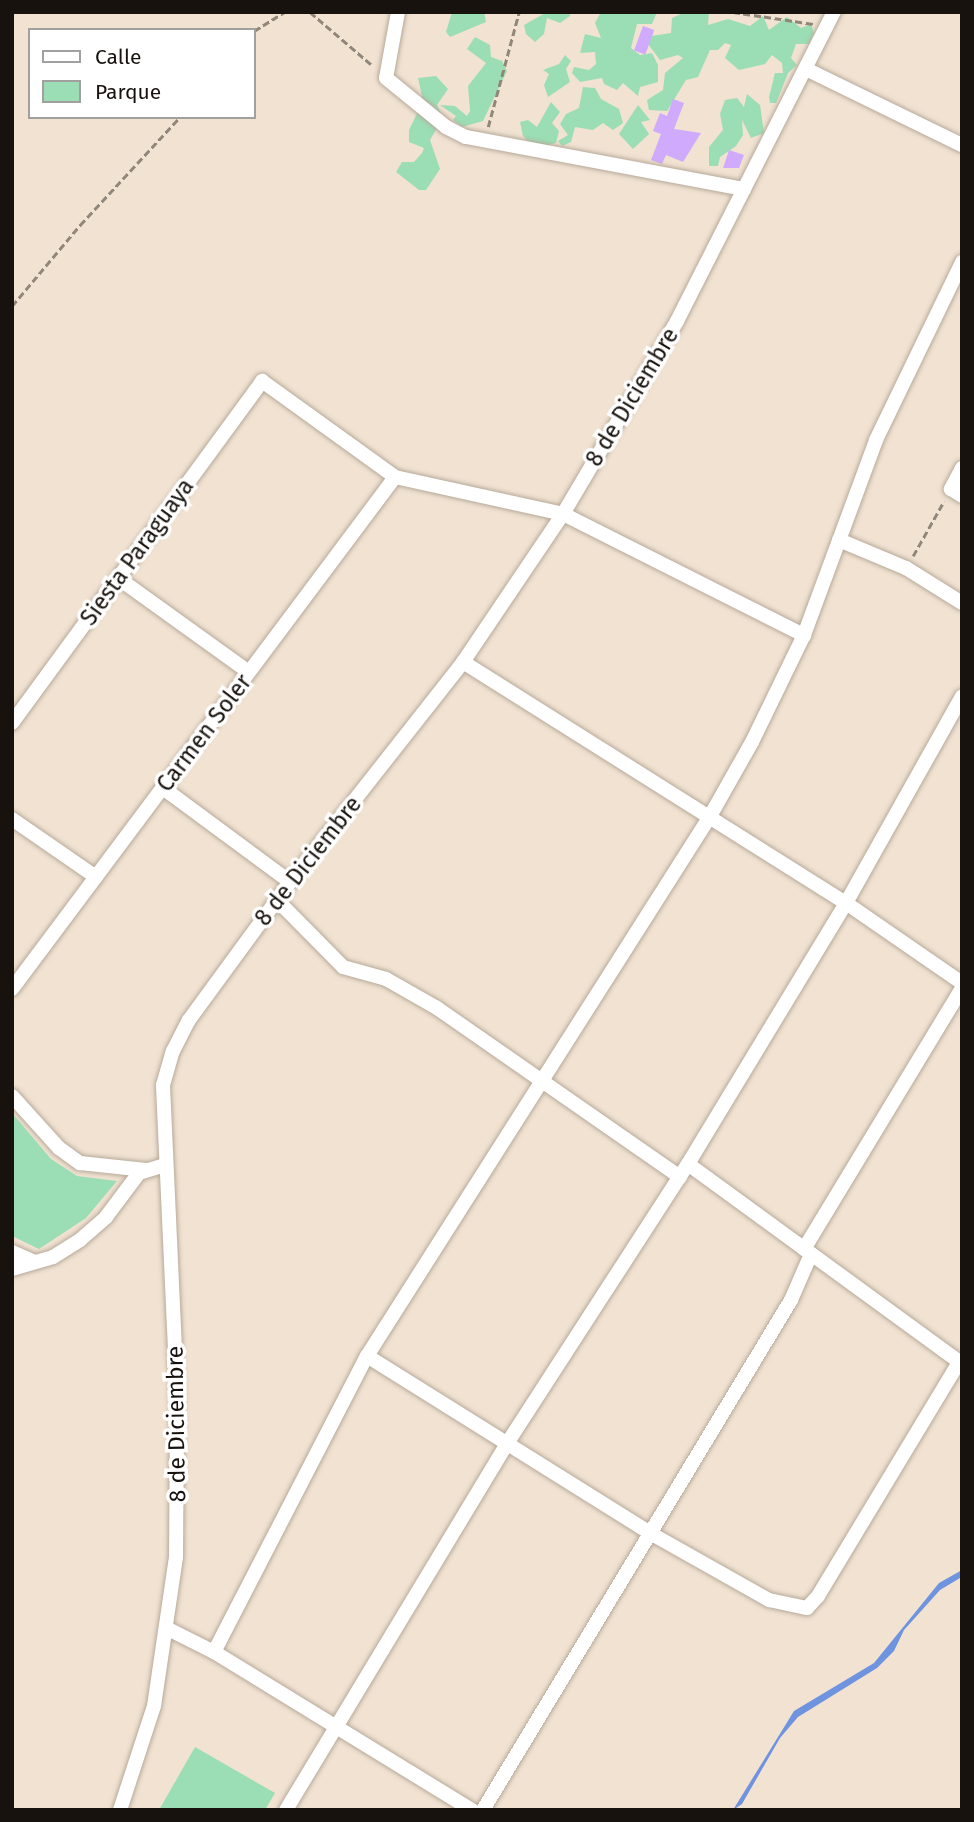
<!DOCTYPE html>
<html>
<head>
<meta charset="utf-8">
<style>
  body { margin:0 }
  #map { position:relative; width:974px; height:1822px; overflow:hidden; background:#f1e2d2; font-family:"Fira Sans",sans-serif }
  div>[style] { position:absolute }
  .green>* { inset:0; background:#9bdeb5 }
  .water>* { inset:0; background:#6e93df }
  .building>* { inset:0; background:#d0aafd; transform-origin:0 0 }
  .path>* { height:2.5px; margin-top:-1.25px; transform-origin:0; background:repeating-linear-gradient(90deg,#90867a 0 7px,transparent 0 10.5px) }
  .roads { filter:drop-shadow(0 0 2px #b7aa9a) drop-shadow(0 0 2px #b7aa9a) }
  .minor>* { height:14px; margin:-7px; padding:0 7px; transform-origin:7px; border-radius:7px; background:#fff }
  span { translate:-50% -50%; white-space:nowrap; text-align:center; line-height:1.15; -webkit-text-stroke:7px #fff; paint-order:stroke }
  .street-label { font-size:23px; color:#17120d }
  .frame { position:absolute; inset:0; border:14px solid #17120d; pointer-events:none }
  .legend { position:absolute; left:28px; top:28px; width:228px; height:91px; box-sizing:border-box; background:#fff; border:2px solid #a2a09e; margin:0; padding:9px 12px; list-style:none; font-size:21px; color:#17120d }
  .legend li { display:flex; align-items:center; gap:14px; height:35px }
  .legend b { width:35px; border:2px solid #a2a09e }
</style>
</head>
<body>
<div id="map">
  <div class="green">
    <div style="clip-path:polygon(452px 12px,484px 12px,486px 22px,450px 37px,446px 32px)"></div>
    <div style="clip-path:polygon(547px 12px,570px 12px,570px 16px,560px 23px,547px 18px,544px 34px,535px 42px,526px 34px,524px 25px)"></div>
    <div style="clip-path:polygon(601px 12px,657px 12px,652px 24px,637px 24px,631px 48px,640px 55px,652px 53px,658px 65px,658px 82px,640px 87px,638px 96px,623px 83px,617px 90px,604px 84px,602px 78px,580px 82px,572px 73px,574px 67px,589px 70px,596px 64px,595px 52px,580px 53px,585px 34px,601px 38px,595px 23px)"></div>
    <div style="clip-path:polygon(683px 13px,709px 13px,708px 25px,728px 19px,750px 26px,763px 16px,769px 30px,787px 17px,801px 28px,811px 24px,814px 33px,809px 44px,796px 44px,791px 58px,797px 65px,788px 73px,776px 103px,770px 103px,769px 97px,775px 73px,783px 73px,782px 63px,772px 55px,765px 64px,739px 70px,725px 58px,731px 45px,725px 43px,718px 50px,710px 50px,698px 77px,686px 80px,667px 111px,649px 110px,647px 100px,663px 90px,665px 73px,683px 58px,678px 55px,660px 60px,648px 44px,651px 36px,671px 33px,672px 18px)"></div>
    <div style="clip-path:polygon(475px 37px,490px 45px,491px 57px,502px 61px,507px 71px,483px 121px,462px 127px,453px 120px,456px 116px,440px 105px,455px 106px,467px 116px,470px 111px,468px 86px,486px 63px,467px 49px)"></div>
    <div style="clip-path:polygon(565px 55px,571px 61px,566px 69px,570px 82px,548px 97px,544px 85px,549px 74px,543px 70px,559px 64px)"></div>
    <div style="clip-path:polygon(436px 76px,448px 89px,437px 105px,443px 118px,430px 140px,440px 169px,426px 190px,419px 190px,396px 172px,402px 162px,414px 162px,422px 153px,424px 148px,409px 142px,409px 130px,423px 101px,418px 78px)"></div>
    <div style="clip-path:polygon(583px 87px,595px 88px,601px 99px,619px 109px,623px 123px,613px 130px,603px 123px,593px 130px,575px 127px,571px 142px,562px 146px,558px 141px,568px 135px,560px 124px,566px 114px,579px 108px)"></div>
    <div style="clip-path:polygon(747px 94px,760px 105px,764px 133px,751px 138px,742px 120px,743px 135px,736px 146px,720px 157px,718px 166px,709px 166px,709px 147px,723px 130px,720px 114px,725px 100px,737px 98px,744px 107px)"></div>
    <div style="clip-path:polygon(551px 102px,560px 112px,552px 123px,559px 131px,556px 143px,544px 146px,530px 143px,523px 136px,520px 122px,528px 120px,537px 127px)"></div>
    <div style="clip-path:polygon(638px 105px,650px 120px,641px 122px,649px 134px,633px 149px,619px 134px)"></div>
    <div style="clip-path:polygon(12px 1113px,51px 1159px,77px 1176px,117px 1181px,86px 1218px,39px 1249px,12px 1236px)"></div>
    <div style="clip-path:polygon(195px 1747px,275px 1793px,265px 1810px,159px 1810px)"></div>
  </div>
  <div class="water">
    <div style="clip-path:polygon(962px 1570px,960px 1578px,940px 1590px,904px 1630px,894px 1651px,877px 1668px,798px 1717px,780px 1738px,742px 1804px,733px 1810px,794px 1711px,874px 1663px,939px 1583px)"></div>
  </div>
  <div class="building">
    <div style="left:643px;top:26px;width:12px;height:26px;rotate:20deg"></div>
    <div style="clip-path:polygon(673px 99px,684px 103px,674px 129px,701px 133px,683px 162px,666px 155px,662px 164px,651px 160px,661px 134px,653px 131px,660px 113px,667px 116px)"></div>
    <div style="clip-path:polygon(729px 150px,744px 155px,739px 168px,723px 168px)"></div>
  </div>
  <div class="path">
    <div style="left:310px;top:12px;width:83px;rotate:40.6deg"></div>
    <div style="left:733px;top:12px;width:81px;rotate:8.5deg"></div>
    <div style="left:254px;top:31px;width:36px;rotate:-32deg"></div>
    <div style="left:488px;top:127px;width:119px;rotate:-74.9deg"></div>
    <div style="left:12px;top:306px;width:106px;rotate:-50deg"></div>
    <div style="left:80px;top:225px;width:147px;rotate:-47.2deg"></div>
    <div style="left:913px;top:556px;width:63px;rotate:-60.6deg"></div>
  </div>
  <div class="roads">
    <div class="minor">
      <div style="left:398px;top:12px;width:67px;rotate:100.3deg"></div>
      <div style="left:386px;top:78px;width:77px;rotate:39.2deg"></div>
      <div style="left:446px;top:127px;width:22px;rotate:27deg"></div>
      <div style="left:466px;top:137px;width:283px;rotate:10.6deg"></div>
      <div style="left:806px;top:69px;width:174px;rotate:26deg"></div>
      <div style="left:962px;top:468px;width:24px;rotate:118deg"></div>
      <div style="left:951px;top:489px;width:13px;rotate:32deg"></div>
      <div style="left:839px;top:540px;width:73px;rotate:22.7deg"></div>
      <div style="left:906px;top:568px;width:66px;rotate:32deg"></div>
      <div style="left:118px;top:578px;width:161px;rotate:35.7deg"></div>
      <div style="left:463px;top:662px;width:453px;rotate:32.2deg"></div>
      <div style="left:846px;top:903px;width:141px;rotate:34.6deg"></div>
      <div style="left:12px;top:723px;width:424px;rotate:-53.8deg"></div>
      <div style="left:262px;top:381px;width:164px;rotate:35.8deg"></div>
      <div style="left:395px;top:477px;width:172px;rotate:12.4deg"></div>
      <div style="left:563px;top:514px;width:270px;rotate:26.7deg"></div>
      <div style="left:163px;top:788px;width:158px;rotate:36.5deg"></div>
      <div style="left:12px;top:819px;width:102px;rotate:34.6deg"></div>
      <div style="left:277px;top:900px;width:94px;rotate:45.4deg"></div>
      <div style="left:343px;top:967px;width:45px;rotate:15.6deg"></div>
      <div style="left:386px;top:979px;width:59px;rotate:29.6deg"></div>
      <div style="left:437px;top:1008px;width:296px;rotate:34.8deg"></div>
      <div style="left:12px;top:989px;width:639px;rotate:-53.2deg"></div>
      <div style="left:12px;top:1096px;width:70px;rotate:47.9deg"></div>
      <div style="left:59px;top:1148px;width:26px;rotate:36deg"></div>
      <div style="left:80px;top:1163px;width:66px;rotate:6.1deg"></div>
      <div style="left:688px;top:1164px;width:339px;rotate:36.1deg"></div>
      <div style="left:804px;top:1249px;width:305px;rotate:-58.8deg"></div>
      <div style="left:12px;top:1252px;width:24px;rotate:24deg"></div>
      <div style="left:12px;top:1269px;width:43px;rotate:-16.3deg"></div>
      <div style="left:53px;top:1257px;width:32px;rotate:-32deg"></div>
      <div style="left:80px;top:1240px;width:35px;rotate:-41deg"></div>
      <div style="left:106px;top:1217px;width:55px;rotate:-53.1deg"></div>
      <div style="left:139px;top:1173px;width:28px;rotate:-17deg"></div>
      <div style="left:367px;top:1356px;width:334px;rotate:32deg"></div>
      <div style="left:650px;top:1533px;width:137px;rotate:29.4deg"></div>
      <div style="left:769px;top:1600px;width:39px;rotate:12deg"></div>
      <div style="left:807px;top:1608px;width:16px;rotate:-47deg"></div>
      <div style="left:818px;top:1596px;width:273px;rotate:-58.9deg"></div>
      <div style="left:168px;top:1629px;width:51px;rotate:26.6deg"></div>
      <div style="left:214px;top:1652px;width:303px;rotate:31.5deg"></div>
      <div style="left:214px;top:1652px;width:333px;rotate:-62.7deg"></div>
      <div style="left:367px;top:1356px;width:638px;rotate:-57.56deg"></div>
      <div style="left:709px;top:818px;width:87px;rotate:-60.5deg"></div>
      <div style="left:752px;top:742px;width:119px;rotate:-64.1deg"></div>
      <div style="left:804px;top:635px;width:208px;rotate:-69.7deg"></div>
      <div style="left:876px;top:440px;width:198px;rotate:-64.2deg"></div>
      <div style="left:120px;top:1810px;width:109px;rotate:-71.9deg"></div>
      <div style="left:154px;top:1706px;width:151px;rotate:-81.6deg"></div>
      <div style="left:176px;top:1557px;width:163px;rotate:-89.6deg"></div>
      <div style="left:177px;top:1394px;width:309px;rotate:-92.6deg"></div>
      <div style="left:163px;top:1085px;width:35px;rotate:-74deg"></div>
      <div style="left:173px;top:1051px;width:35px;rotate:-63deg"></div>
      <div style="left:189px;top:1020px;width:171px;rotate:-53.8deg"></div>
      <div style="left:290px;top:882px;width:280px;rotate:-51.8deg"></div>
      <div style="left:463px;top:662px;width:179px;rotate:-56deg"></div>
      <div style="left:563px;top:514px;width:224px;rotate:-59.4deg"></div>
      <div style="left:677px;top:321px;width:347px;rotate:-63.1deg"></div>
      <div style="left:286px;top:1810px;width:430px;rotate:-58.9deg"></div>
      <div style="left:508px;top:1442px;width:331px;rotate:-57.1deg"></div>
      <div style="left:688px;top:1164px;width:305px;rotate:-58.8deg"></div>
      <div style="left:846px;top:903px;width:237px;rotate:-60.7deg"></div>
      <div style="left:483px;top:1810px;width:596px;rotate:-58.87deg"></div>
      <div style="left:791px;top:1300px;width:50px;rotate:-66.5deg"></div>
    </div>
  </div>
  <div class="street-label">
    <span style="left:632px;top:397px;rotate:-59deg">8 de Diciembre</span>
    <span style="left:137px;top:552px;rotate:-54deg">Siesta Paraguaya</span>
    <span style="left:204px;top:733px;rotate:-53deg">Carmen Soler</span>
    <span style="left:308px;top:861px;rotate:-52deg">8 de Diciembre</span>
    <span style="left:176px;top:1424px;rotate:-91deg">8 de Diciembre</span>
  </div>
  <div class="frame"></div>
  <ul class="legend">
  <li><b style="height:9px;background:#fff"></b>Calle</li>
  <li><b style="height:19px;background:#9bdeb5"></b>Parque</li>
  </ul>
</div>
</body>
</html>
